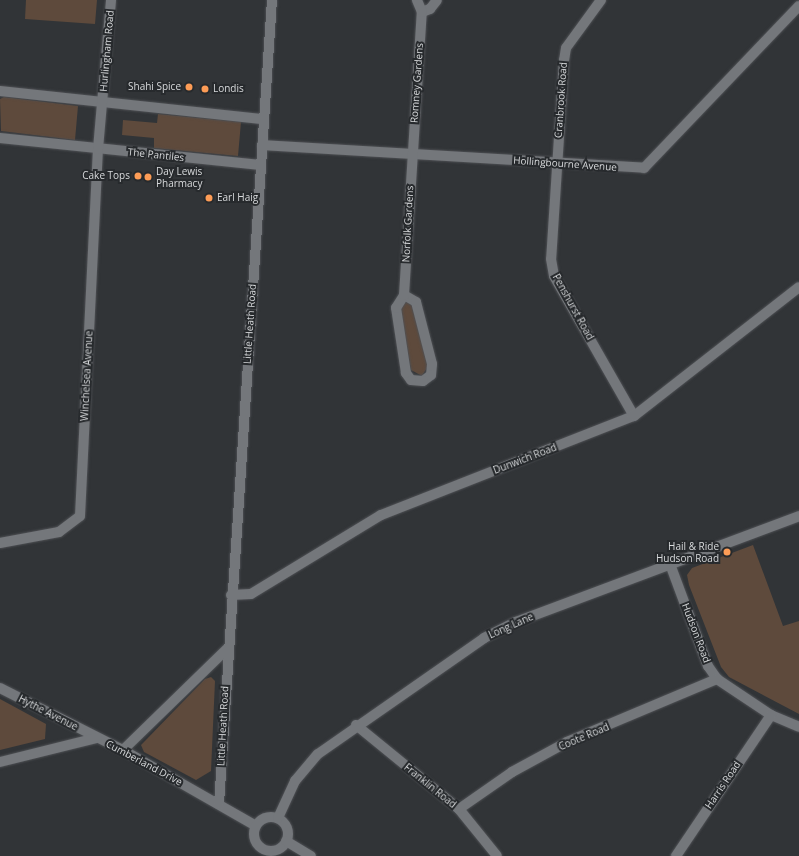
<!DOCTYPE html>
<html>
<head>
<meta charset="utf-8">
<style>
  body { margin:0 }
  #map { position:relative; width:799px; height:856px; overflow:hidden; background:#313437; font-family:"Open Sans",sans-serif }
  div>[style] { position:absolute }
  .green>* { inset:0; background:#5e4a3c }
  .roads { filter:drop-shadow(0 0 1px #4e5054) drop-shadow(0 0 1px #4e5054) }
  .minor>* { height:10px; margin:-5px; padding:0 5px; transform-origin:5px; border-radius:5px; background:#74777b }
  .minor>.ring { margin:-5px; padding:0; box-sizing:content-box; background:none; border:10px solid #74777b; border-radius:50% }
  .dots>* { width:11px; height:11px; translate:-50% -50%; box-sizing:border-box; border:2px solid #272a2d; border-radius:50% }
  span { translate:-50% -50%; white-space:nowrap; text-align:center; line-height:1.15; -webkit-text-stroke:4px #272a2d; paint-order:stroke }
  .street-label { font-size:10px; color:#d7d9db }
  .poi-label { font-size:10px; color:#d7d9db }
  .right { translate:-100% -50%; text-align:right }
  .left { translate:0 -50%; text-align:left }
</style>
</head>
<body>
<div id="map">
  <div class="green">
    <div style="clip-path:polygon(26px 0,97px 0,95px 24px,25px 19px)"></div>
    <div style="clip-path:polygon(4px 97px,78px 106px,75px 140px,1px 131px,0 99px)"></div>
    <div style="clip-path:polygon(158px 114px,241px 122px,238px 156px,154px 148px,154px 138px,122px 135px,123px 120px,157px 123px)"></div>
    <div style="clip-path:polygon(402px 300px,412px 301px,428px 366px,422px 376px,411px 370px,400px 306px)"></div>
    <div style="clip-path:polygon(753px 545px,783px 626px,799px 621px,799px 714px,729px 677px,721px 667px,689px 585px,687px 575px,692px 568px)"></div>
    <div style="clip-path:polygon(211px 677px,215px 681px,211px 771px,196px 780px,144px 752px,141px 745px,205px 679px)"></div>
    <div style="clip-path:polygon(0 699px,46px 724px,45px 739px,0 750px)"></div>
  </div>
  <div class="roads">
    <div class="minor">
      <div style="left:601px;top:0;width:59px;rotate:126.1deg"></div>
      <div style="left:566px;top:48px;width:12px;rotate:99deg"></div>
      <div style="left:564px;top:60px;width:199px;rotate:93.7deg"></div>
      <div style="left:551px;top:259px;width:17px;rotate:80deg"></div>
      <div style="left:554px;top:276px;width:161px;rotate:60.3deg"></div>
      <div style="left:422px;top:12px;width:9px;rotate:-21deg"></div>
      <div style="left:430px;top:9px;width:11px;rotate:-52deg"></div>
      <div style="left:0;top:91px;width:265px;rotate:6.1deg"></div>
      <div style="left:0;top:138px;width:262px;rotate:5.9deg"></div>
      <div style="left:262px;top:145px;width:383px;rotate:3.4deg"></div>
      <div style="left:644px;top:168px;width:224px;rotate:-46.3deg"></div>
      <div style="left:404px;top:295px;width:14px;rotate:30deg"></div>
      <div style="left:416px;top:302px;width:64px;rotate:75.5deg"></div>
      <div style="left:432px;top:364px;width:11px;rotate:95deg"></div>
      <div style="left:431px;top:375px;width:10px;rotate:143deg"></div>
      <div style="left:423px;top:381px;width:12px;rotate:-175deg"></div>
      <div style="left:411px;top:380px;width:9px;rotate:-126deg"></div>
      <div style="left:406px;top:373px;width:66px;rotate:-98.7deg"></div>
      <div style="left:396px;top:308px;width:15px;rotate:-58deg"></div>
      <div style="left:404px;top:295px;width:284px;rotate:-86.4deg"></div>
      <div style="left:422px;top:12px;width:13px;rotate:-113deg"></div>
      <div style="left:0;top:543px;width:60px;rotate:-10.6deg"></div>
      <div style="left:59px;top:532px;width:26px;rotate:-37deg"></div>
      <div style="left:80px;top:516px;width:367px;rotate:-87.2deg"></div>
      <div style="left:98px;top:149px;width:150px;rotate:-85deg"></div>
      <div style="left:670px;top:564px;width:109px;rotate:69.6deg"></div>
      <div style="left:708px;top:666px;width:16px;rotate:55deg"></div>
      <div style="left:717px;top:679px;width:65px;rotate:33.7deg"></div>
      <div style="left:771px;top:715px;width:30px;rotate:23deg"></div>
      <div style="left:231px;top:595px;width:20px;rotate:-3deg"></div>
      <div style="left:251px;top:594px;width:152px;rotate:-31.3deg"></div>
      <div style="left:381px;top:515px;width:272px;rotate:-21.4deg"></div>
      <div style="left:634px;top:416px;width:209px;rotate:-38deg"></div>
      <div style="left:0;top:688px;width:138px;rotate:26.8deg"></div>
      <div style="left:123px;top:750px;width:153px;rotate:29.7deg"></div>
      <div style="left:356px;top:725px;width:133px;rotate:39.2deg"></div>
      <div style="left:459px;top:809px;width:60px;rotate:51deg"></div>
      <div style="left:123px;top:750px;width:145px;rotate:-44.2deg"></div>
      <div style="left:0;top:762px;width:100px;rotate:-13.9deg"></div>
      <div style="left:219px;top:804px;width:806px;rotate:-86.23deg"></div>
      <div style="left:459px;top:809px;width:65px;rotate:-34.9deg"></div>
      <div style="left:512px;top:772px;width:63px;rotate:-28.6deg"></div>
      <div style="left:567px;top:742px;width:163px;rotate:-22.8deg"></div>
      <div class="ring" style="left:254px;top:817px;width:24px;height:24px"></div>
      <div style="left:278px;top:818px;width:41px;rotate:-65.3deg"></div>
      <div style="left:295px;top:781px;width:35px;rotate:-50deg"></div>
      <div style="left:318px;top:754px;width:203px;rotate:-34.9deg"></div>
      <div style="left:484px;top:638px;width:36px;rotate:-27deg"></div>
      <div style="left:516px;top:622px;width:302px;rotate:-20.5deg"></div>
      <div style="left:286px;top:841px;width:29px;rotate:31deg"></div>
      <div style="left:676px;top:856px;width:170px;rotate:-56deg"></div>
    </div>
  </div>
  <div class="dots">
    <div style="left:189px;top:87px;background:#fd9c56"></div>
    <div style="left:205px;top:89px;background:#fd9c56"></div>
    <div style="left:138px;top:176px;background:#fd9c56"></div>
    <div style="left:148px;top:177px;background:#fd9c56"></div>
    <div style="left:209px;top:198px;background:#fd9c56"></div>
    <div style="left:727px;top:552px;background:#fd9c56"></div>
  </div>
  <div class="street-label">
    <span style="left:107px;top:51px;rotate:-85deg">Hurlingham Road</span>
    <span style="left:417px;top:83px;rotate:-86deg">Romney Gardens</span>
    <span style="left:561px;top:100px;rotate:-86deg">Cranbrook Road</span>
    <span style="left:156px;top:155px;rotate:6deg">The Pantiles</span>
    <span style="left:565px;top:164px;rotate:4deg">Hollingbourne Avenue</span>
    <span style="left:408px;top:224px;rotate:-87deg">Norfolk Gardens</span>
    <span style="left:573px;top:307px;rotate:61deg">Penshurst Road</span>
    <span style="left:250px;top:324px;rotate:-86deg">Little Heath Road</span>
    <span style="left:87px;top:376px;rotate:-87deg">Winchelsea Avenue</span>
    <span style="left:525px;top:459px;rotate:-21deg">Dunwich Road</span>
    <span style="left:511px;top:626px;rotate:-24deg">Long Lane</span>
    <span style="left:696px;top:633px;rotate:69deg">Hudson Road</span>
    <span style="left:48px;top:713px;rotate:27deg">Hythe Avenue</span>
    <span style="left:223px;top:726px;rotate:-87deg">Little Heath Road</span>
    <span style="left:584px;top:737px;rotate:-23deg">Coote Road</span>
    <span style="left:144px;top:763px;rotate:28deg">Cumberland Drive</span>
    <span style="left:723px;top:785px;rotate:-56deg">Harris Road</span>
    <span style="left:430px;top:786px;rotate:39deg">Franklin Road</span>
  </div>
  <div class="poi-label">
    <span class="right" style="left:181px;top:87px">Shahi Spice</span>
    <span class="left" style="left:213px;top:89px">Londis</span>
    <span class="left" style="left:156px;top:177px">Day Lewis<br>Pharmacy</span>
    <span class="right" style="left:130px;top:176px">Cake Tops</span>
    <span class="left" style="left:217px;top:198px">Earl Haig</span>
    <span class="right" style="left:719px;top:552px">Hail &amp; Ride<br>Hudson Road</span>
  </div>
</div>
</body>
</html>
